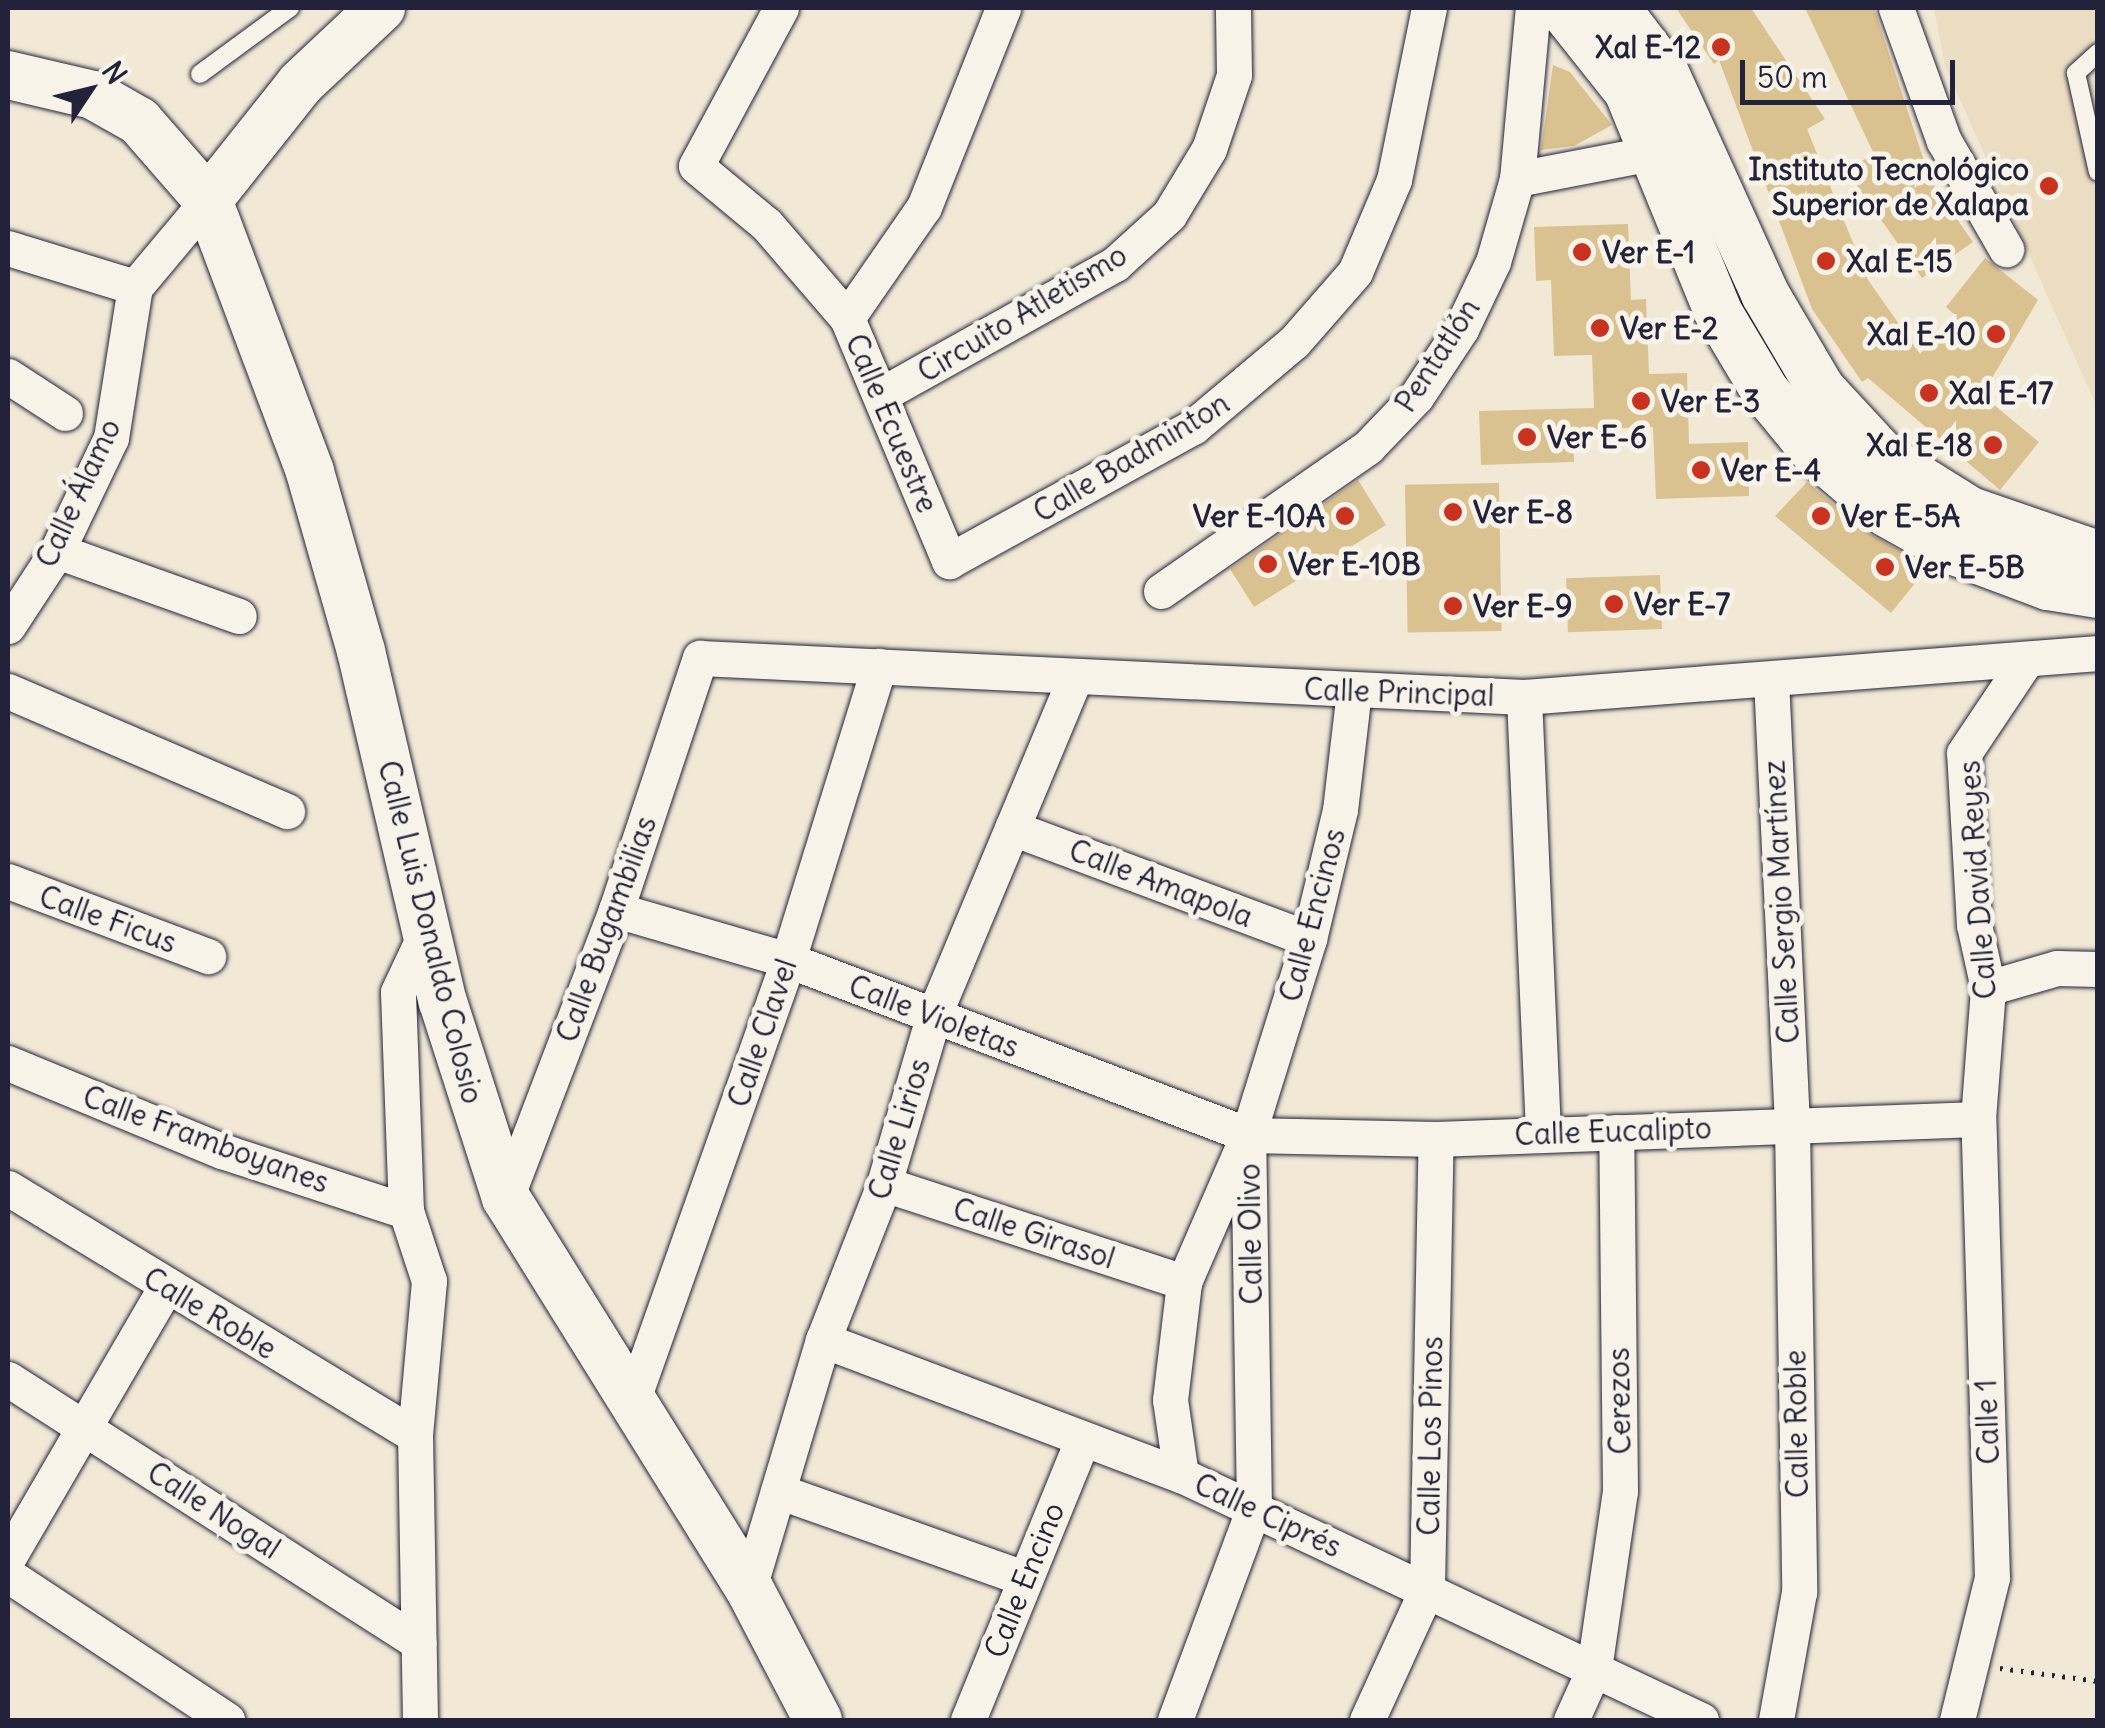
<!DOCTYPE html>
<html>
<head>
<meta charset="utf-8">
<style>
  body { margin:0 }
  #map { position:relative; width:2105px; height:1728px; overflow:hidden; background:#f1e9d6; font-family:Delius,sans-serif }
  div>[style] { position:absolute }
  .built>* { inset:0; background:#eaddc1 }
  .building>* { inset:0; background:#dac190; transform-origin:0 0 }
  .path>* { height:5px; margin-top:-2.5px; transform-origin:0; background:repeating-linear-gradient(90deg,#22223b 0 2.5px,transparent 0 10.5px) }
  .roads { filter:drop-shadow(0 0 2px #22223b) drop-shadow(0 0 2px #22223b) }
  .lane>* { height:18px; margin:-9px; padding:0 9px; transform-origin:9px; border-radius:9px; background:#f7f3e8 }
  .street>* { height:35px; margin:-17.5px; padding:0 17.5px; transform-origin:17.5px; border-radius:17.5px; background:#f7f3e8 }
  .secondary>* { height:48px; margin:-24px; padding:0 24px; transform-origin:24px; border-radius:24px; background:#f7f3e8 }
  .dots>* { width:28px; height:28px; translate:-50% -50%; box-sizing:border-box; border:5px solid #f7f3e8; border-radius:50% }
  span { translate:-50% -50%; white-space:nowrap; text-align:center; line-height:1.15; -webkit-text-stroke:10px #f7f3e8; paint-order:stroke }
  .poi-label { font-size:30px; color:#22223b; font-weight:700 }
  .right { translate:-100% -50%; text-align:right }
  .left { translate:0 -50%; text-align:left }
  .street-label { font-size:30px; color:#22223b }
  .frame { position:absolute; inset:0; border:10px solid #22223b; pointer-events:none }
  .north { position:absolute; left:40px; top:40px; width:100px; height:100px; -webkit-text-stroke:8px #f7f3e8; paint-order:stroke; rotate:55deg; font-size:28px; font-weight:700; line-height:40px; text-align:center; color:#22223b }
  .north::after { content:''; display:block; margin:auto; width:35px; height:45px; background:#22223b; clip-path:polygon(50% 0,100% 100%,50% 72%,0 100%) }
  .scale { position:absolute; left:1740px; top:60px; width:215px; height:45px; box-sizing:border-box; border:5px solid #22223b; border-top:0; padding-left:12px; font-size:30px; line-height:35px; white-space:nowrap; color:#22223b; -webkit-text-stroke:8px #f7f3e8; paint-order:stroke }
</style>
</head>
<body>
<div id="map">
  <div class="built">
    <div style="clip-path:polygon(1934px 8px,2097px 8px,2097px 407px,1945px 66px)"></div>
  </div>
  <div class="building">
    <div style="clip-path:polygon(1676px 8px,1751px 8px,1825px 119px,1807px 129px,1868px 280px,1920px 354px,1956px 316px,1946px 307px,1985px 258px,2038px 300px,1982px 395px,2039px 442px,2000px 490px,1868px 378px,1862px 382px,1812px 309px,1719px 60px,1714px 64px)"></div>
    <div style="clip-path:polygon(1805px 8px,1874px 8px,1931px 182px,1973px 242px,1922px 278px,1846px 170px,1874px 154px)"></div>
    <div style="clip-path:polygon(1553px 65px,1570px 72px,1612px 125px,1574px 146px,1541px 150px)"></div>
    <div style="clip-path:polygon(1628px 224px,1631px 300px,1646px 299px,1649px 374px,1687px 373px,1689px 444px,1748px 442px,1749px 496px,1656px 499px,1653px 427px,1573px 430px,1574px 462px,1481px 465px,1479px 411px,1594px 408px,1592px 355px,1554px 356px,1551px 280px,1536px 281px,1534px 227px)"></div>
    <div style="clip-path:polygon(1358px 480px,1386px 525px,1254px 607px,1230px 569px)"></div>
    <div style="clip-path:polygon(1807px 482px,1870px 534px,1928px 567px,1891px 613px,1775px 516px)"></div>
    <div style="left:1499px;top:483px;width:148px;height:94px;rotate:89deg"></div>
    <div style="left:1660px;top:575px;width:54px;height:94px;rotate:88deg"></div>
  </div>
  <div class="path">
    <div style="left:2000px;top:1668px;width:99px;rotate:7.6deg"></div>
  </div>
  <div class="roads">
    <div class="lane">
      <div style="left:2098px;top:53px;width:30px;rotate:138deg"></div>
      <div style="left:2076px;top:73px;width:101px;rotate:77.5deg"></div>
      <div style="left:200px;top:74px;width:112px;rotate:-36.3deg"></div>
    </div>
    <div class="street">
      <div style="left:781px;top:8px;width:179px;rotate:118.3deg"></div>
      <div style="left:696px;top:166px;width:92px;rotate:39.7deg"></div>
      <div style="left:767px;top:225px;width:123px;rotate:49.3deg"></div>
      <div style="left:847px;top:318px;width:264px;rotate:67.2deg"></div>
      <div style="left:949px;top:561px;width:278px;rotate:-28.8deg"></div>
      <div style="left:1193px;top:427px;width:132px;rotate:-40.1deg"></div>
      <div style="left:1294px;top:342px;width:93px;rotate:-48.9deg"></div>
      <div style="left:1355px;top:272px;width:100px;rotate:-67deg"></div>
      <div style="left:1394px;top:180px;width:176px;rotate:-78.5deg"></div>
      <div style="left:1896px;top:8px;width:141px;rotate:70.2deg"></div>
      <div style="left:1944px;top:141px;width:125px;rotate:60.1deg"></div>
      <div style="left:1517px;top:179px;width:143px;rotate:-10.9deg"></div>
      <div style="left:8px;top:248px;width:133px;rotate:17.1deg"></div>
      <div style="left:847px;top:318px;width:135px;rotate:-55.3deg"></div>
      <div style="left:924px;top:207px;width:214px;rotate:-68.3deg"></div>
      <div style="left:8px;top:376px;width:68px;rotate:33deg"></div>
      <div style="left:884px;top:393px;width:265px;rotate:-29.2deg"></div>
      <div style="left:1115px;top:264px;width:73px;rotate:-42.2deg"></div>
      <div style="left:1169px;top:215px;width:77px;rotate:-58.8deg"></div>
      <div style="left:1209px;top:149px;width:78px;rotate:-71.3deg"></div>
      <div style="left:1234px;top:75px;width:67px;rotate:-90.9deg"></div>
      <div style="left:57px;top:551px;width:193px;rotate:19.7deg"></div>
      <div style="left:1161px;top:591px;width:252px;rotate:-34.8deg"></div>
      <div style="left:1368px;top:447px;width:69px;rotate:-46.2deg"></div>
      <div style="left:1416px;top:397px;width:82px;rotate:-56.5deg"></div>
      <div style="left:1461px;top:329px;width:74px;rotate:-64.5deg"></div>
      <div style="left:1493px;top:262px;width:86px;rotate:-73.9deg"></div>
      <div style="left:1517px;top:179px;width:172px;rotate:-84.7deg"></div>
      <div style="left:8px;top:626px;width:90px;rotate:-56.8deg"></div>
      <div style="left:57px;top:551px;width:125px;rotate:-64.5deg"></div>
      <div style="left:111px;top:438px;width:153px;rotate:-81deg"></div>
      <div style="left:135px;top:287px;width:114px;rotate:-50deg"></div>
      <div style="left:1771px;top:679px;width:446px;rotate:87.3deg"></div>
      <div style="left:1792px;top:1125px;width:467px;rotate:89.1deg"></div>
      <div style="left:1799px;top:1592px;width:130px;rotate:100.2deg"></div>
      <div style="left:8px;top:691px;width:304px;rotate:23.3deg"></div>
      <div style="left:1524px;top:697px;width:434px;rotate:87.5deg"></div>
      <div style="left:1012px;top:828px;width:317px;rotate:20.5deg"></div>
      <div style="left:8px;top:881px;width:214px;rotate:20.6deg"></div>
      <div style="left:616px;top:910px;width:179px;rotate:16.2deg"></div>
      <div style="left:788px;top:960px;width:492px;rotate:20.8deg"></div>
      <div style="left:1248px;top:1135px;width:188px;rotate:1.2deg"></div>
      <div style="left:1436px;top:1139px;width:542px;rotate:-2.11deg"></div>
      <div style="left:1988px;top:988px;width:72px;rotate:-16.2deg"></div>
      <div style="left:2057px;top:968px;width:41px;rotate:1.4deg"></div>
      <div style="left:8px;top:1063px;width:231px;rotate:22.4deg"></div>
      <div style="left:222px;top:1151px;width:194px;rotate:18.1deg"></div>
      <div style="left:884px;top:1184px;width:316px;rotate:18.1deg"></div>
      <div style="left:8px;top:1188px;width:476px;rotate:31.3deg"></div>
      <div style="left:506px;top:1198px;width:308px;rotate:-69.1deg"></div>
      <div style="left:616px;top:910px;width:266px;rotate:-71.6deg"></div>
      <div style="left:700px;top:658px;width:825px;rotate:2.71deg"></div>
      <div style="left:1524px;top:697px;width:576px;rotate:-4.38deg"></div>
      <div style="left:823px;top:1340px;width:383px;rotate:20.7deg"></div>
      <div style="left:1181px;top:1475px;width:575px;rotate:25.23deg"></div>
      <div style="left:8px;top:1379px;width:488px;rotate:32.7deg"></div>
      <div style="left:634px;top:1396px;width:462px;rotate:-70.5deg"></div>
      <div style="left:788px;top:960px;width:308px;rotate:-72.8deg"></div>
      <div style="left:1181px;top:1475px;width:76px;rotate:-98.3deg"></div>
      <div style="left:1170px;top:1400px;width:119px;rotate:-83.2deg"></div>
      <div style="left:1184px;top:1282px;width:160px;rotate:-66.5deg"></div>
      <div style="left:1248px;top:1135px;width:205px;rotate:-72.7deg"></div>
      <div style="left:1309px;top:939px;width:133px;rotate:-76.5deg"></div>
      <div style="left:1340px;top:810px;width:121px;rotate:-83.3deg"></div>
      <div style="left:778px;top:1491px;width:261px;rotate:19.5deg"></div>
      <div style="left:8px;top:1558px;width:314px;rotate:-59.8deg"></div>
      <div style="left:8px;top:1575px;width:263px;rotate:33.5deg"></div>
      <div style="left:749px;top:1588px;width:259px;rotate:-73.4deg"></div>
      <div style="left:823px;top:1340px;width:168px;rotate:-68.6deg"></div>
      <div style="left:884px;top:1184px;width:174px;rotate:-73.6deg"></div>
      <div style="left:933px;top:1017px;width:365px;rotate:-67.3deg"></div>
      <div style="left:420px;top:1720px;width:285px;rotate:-91deg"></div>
      <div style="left:415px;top:1435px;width:155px;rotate:-84.8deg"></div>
      <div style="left:429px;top:1281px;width:74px;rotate:-108.2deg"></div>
      <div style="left:406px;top:1211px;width:219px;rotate:-92.1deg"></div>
      <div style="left:398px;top:992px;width:71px;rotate:-64.9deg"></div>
      <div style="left:968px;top:1720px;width:302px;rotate:-67.8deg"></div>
      <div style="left:1175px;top:1720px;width:226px;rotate:-69.6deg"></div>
      <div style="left:1254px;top:1508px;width:362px;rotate:-90.9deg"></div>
      <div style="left:1367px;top:1720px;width:144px;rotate:-65.4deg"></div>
      <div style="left:1427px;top:1589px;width:450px;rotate:-88.9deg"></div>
      <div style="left:1571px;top:1720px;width:56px;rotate:-65.7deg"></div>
      <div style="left:1594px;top:1669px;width:180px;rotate:-81.7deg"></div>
      <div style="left:1620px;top:1491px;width:359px;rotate:-90.6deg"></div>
      <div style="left:1957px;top:1720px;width:146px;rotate:-76.2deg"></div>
      <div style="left:1992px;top:1578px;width:459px;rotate:-91.7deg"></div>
      <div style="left:1978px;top:1119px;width:131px;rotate:-85.6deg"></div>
      <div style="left:1988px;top:988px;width:65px;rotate:-102.5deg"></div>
      <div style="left:1974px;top:925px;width:172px;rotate:-93.3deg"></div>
      <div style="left:1964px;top:753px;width:113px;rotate:-56.2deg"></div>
    </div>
    <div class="secondary">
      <div style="left:1562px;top:8px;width:106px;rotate:51.5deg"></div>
      <div style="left:1628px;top:91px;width:239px;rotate:67.8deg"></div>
      <div style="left:1718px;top:312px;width:92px;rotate:59.3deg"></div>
      <div style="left:1765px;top:391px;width:79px;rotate:50.7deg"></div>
      <div style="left:1815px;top:452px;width:94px;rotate:40.3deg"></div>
      <div style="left:1887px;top:513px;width:80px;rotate:29.1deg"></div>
      <div style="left:1957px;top:552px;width:97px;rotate:20.5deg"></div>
      <div style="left:2048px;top:586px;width:51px;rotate:9.1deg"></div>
      <div style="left:1616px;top:8px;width:79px;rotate:52.7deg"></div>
      <div style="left:1664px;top:71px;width:245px;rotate:65.6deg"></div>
      <div style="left:1765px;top:294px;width:110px;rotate:59.5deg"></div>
      <div style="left:1821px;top:389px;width:94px;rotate:47.2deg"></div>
      <div style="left:1885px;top:458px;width:100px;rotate:31.9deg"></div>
      <div style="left:1970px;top:511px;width:135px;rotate:19deg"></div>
      <div style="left:8px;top:75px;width:87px;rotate:13.2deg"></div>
      <div style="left:93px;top:95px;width:53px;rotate:29.5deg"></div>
      <div style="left:139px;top:121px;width:105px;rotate:48.9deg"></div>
      <div style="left:208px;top:200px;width:290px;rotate:69.4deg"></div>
      <div style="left:310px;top:472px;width:186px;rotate:74.1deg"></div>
      <div style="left:361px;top:651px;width:360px;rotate:76.9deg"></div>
      <div style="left:443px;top:1002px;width:206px;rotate:72.2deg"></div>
      <div style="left:506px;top:1198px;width:460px;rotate:58.1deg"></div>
      <div style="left:749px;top:1588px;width:149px;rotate:62.4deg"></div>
      <div style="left:208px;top:200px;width:149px;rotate:-51.5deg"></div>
      <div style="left:301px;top:83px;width:110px;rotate:-43.2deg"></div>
    </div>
  </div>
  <div class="dots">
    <div style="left:1721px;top:47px;background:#c8321e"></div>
    <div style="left:2049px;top:186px;background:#c8321e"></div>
    <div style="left:1582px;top:252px;background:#c8321e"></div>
    <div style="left:1826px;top:261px;background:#c8321e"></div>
    <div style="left:1600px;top:328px;background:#c8321e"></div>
    <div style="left:1996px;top:334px;background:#c8321e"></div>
    <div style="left:1929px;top:393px;background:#c8321e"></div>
    <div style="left:1641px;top:401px;background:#c8321e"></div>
    <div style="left:1527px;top:437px;background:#c8321e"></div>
    <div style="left:1993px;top:445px;background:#c8321e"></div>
    <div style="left:1701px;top:470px;background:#c8321e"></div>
    <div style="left:1453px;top:512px;background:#c8321e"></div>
    <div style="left:1345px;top:516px;background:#c8321e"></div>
    <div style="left:1821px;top:516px;background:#c8321e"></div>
    <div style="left:1268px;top:564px;background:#c8321e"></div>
    <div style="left:1885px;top:567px;background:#c8321e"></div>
    <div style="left:1614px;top:604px;background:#c8321e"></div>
    <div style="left:1453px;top:606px;background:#c8321e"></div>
  </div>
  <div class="poi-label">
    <span class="right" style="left:1701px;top:47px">Xal E-12</span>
    <span class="right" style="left:2029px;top:186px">Instituto Tecnológico<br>Superior de Xalapa</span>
    <span class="left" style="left:1602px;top:252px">Ver E-1</span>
    <span class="left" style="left:1846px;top:261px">Xal E-15</span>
    <span class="left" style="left:1620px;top:328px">Ver E-2</span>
    <span class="right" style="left:1976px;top:334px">Xal E-10</span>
    <span class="left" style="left:1949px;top:393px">Xal E-17</span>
    <span class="left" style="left:1661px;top:401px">Ver E-3</span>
    <span class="left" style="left:1547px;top:437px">Ver E-6</span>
    <span class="right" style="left:1973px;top:445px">Xal E-18</span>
    <span class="left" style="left:1721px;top:470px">Ver E-4</span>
    <span class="left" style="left:1473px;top:512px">Ver E-8</span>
    <span class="right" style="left:1325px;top:516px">Ver E-10A</span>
    <span class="left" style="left:1841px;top:516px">Ver E-5A</span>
    <span class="left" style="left:1288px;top:564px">Ver E-10B</span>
    <span class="left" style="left:1905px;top:567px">Ver E-5B</span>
    <span class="left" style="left:1634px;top:604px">Ver E-7</span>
    <span class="left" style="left:1473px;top:606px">Ver E-9</span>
  </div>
  <div class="street-label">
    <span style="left:1022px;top:313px;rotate:-31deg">Circuito Atletismo</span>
    <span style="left:1437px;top:355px;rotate:-57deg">Pentatlón</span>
    <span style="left:892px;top:423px;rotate:67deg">Calle Ecuestre</span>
    <span style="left:1131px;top:457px;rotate:-31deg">Calle Badminton</span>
    <span style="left:78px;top:493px;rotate:-65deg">Calle Álamo</span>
    <span style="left:1399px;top:692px;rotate:2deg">Calle Principal</span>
    <span style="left:1977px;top:880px;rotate:-94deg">Calle David Reyes</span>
    <span style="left:1161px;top:883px;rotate:21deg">Calle Amapola</span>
    <span style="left:1781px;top:902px;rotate:-93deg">Calle Sergio Martínez</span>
    <span style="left:1312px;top:915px;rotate:-75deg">Calle Encinos</span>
    <span style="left:108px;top:919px;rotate:20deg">Calle Ficus</span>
    <span style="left:606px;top:929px;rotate:-70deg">Calle Bugambilias</span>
    <span style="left:431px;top:932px;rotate:76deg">Calle Luis Donaldo Colosio</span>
    <span style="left:934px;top:1016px;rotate:21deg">Calle Violetas</span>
    <span style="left:762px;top:1033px;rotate:-71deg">Calle Clavel</span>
    <span style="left:899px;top:1129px;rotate:-73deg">Calle Lirios</span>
    <span style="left:1613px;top:1131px;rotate:-2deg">Calle Eucalipto</span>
    <span style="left:206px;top:1139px;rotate:20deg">Calle Framboyanes</span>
    <span style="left:1034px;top:1233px;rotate:18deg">Calle Girasol</span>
    <span style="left:1250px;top:1234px;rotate:-91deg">Calle Olivo</span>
    <span style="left:210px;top:1313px;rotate:31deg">Calle Roble</span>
    <span style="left:1619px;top:1401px;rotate:-91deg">Cerezos</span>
    <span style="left:1987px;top:1422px;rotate:-92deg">Calle 1</span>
    <span style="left:1796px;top:1424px;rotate:-91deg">Calle Roble</span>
    <span style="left:1430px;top:1436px;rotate:-89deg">Calle Los Pinos</span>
    <span style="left:214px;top:1510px;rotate:33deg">Calle Nogal</span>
    <span style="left:1268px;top:1515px;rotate:25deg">Calle Ciprés</span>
    <span style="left:1024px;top:1580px;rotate:-68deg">Calle Encino</span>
  </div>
  <div class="frame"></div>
  <div class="north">N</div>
  <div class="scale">50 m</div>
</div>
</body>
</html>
